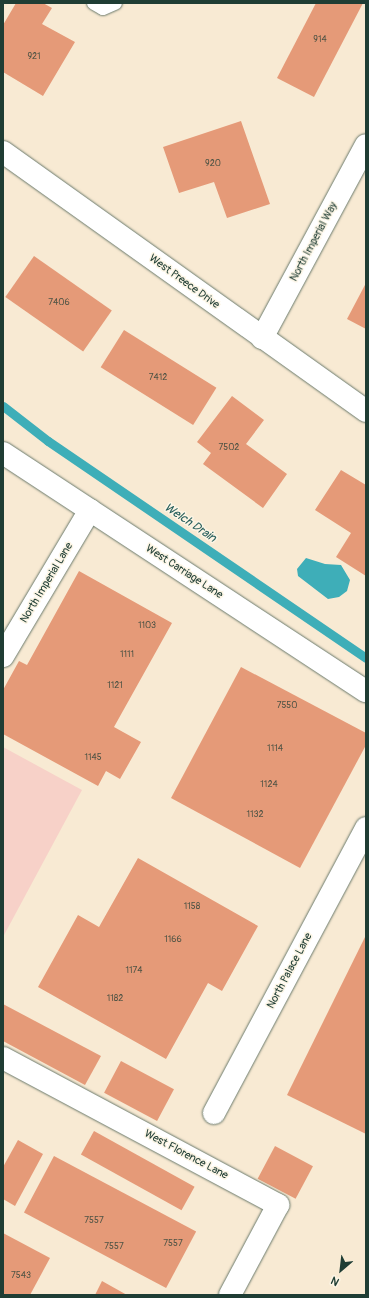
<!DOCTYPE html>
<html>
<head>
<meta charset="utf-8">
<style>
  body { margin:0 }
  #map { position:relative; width:369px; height:1298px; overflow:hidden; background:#f8ead3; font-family:Pangolin,sans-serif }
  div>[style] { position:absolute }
  .built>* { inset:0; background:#f7d1c8 }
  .water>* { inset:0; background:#3eaeb8 }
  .stream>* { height:9px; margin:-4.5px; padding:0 4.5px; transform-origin:4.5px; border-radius:4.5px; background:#3eaeb8 }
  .building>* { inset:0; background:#e59a78; transform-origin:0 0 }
  .roads { filter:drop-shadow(0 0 1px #6b7a6c) drop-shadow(0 0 1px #6b7a6c) }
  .service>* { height:14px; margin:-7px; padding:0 7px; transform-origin:7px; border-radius:7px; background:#fff }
  .minor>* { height:22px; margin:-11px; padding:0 11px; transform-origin:11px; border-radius:11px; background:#fff }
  span { translate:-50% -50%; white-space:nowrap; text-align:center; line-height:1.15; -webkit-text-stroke:3px #fcf5e5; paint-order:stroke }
  .number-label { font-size:9px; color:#505445 }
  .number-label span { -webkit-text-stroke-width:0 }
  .street-label { font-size:11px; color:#1f3d34 }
  .water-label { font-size:12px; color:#285f5c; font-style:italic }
  .frame { position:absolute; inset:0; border:4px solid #1f3d34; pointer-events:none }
  .north { position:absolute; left:321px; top:1250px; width:40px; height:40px; -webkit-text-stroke:3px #fcf5e5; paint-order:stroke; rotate:208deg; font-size:11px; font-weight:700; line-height:16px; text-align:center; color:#1f3d34 }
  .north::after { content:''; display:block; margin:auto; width:14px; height:18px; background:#1f3d34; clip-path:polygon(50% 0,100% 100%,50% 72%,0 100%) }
</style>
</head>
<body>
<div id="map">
  <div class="built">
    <div style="clip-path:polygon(3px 747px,82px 790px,3px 937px)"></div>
  </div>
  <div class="water">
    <div style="clip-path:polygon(306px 558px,325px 564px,341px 565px,350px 580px,347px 591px,339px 597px,328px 599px,298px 576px,297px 569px)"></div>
  </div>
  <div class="stream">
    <div style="left:3px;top:406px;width:57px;rotate:37.9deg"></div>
    <div style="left:48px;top:441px;width:385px;rotate:34.3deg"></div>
  </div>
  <div class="building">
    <div style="clip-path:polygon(16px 3px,43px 3px,52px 8px,42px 24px,75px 42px,43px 96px,3px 72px,3px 25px)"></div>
    <div style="clip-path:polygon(316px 3px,363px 3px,314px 97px,277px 78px)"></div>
    <div style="clip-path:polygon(241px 121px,270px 204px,227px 218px,214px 182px,179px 193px,163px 147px)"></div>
    <div style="left:34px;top:256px;width:95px;height:50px;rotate:35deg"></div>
    <div style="clip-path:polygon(366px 283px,366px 329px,347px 319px)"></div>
    <div style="left:124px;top:330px;width:109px;height:44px;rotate:32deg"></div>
    <div style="clip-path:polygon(232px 396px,264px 420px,246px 444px,287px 474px,263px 508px,203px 464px,211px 453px,197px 442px)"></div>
    <div style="clip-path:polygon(341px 470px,366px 485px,366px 576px,336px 557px,351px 533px,315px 510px)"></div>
    <div style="clip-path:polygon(79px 571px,172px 623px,114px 727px,141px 742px,120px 779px,106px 771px,98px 786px,3px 734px,3px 690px,19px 661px,27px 665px)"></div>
    <div style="clip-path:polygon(241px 667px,366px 733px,366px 745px,300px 868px,171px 798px)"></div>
    <div style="clip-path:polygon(138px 858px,258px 926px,222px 991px,208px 983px,166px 1059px,38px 987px,78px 915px,99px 927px)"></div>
    <div style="clip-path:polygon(366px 935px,366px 1134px,287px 1095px)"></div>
    <div style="clip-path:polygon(3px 1004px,101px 1056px,85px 1085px,3px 1041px)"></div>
    <div style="left:121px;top:1061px;width:60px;height:36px;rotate:28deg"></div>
    <div style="left:94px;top:1131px;width:115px;height:27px;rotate:29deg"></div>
    <div style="clip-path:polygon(18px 1140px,43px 1154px,15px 1206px,3px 1199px,3px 1167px)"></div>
    <div style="left:275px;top:1146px;width:43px;height:37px;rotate:28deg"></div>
    <div style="left:54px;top:1156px;width:161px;height:64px;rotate:28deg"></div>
    <div style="clip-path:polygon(3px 1233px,50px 1258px,30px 1295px,3px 1295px)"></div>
    <div style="clip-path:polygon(102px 1281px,127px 1295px,95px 1295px)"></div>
  </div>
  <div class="roads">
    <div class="service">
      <div style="left:94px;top:3px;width:10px;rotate:29deg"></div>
      <div style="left:103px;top:8px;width:13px;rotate:-23deg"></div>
    </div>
    <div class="minor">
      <div style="left:3px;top:152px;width:446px;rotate:35.5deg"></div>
      <div style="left:262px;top:338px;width:219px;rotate:-61.7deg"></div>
      <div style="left:3px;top:453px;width:434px;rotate:33.3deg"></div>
      <div style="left:3px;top:656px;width:170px;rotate:-59.2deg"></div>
      <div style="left:3px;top:1058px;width:312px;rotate:28.1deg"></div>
      <div style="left:278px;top:1205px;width:102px;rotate:118.1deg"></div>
      <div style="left:214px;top:1113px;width:323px;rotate:-61.9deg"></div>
    </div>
  </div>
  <div class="number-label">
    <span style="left:320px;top:40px">914</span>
    <span style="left:34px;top:57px">921</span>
    <span style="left:213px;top:164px">920</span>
    <span style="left:59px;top:303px">7406</span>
    <span style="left:158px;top:378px">7412</span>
    <span style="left:229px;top:448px">7502</span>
    <span style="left:147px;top:626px">1103</span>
    <span style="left:127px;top:655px">1111</span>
    <span style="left:115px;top:686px">1121</span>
    <span style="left:287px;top:706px">7550</span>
    <span style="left:275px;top:749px">1114</span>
    <span style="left:93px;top:758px">1145</span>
    <span style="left:269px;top:785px">1124</span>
    <span style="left:255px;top:815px">1132</span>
    <span style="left:192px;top:907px">1158</span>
    <span style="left:173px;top:940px">1166</span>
    <span style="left:134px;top:971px">1174</span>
    <span style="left:115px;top:999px">1182</span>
    <span style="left:94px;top:1221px">7557</span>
    <span style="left:173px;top:1244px">7557</span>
    <span style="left:114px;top:1247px">7557</span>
    <span style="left:21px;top:1276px">7543</span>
  </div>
  <div class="street-label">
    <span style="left:314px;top:242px;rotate:-62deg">North Imperial Way</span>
    <span style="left:184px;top:282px;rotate:36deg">West Preece Drive</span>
    <span style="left:184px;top:572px;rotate:33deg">West Carriage Lane</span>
    <span style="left:47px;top:583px;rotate:-59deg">North Imperial Lane</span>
    <span style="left:290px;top:971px;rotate:-62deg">North Palace Lane</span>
    <span style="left:186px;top:1155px;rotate:28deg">West Florence Lane</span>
  </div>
  <div class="water-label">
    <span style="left:190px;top:523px;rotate:34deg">Welch Drain</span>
  </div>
  <div class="frame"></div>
  <div class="north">N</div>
</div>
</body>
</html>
